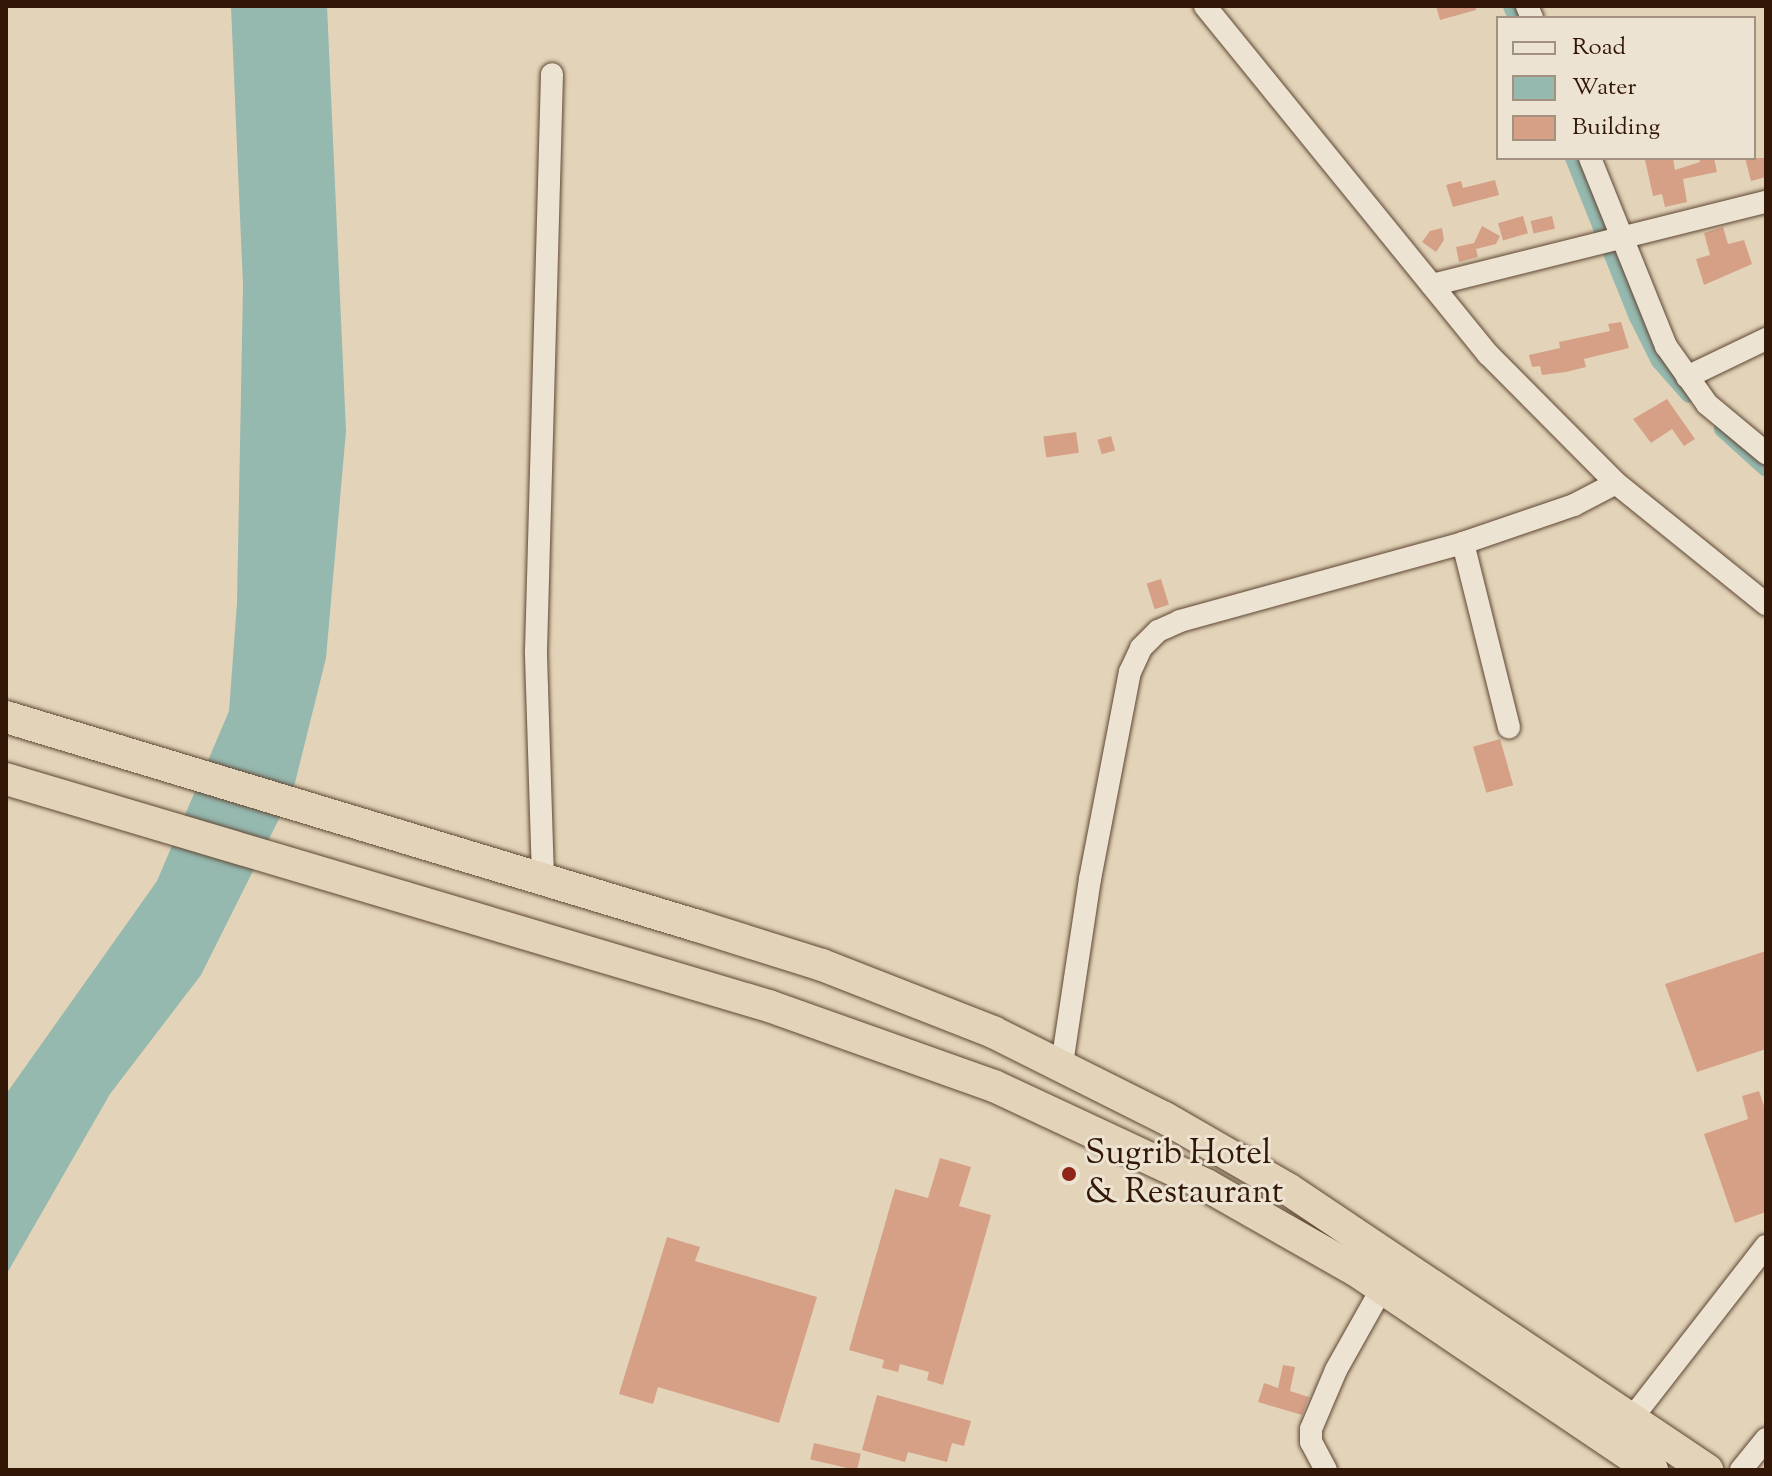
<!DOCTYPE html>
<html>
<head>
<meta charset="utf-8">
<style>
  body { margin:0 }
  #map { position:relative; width:1772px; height:1476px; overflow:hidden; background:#e3d4b9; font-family:"Sorts Mill Goudy",serif }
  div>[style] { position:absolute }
  .water>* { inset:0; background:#95b8af }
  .canal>* { height:16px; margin:-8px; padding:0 8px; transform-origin:8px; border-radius:8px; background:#95b8af }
  .building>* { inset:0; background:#d6a087; transform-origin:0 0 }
  .roads { filter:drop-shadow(0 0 2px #5f4633) drop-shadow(0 0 2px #5f4633) }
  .minor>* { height:22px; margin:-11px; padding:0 11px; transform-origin:11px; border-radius:11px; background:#ede3d2 }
  .highway>* { height:32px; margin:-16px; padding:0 16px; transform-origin:16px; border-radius:16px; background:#e3d4b9 }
  .dots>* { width:22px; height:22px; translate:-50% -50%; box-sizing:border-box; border:4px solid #ede3d2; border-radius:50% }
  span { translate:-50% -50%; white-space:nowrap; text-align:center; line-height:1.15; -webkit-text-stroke:6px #ede3d2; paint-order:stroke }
  .poi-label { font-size:34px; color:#331706 }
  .left { translate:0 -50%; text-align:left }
  .frame { position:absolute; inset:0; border:8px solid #331706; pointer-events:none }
  .legend { position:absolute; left:1496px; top:16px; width:260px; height:144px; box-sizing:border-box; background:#ede3d2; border:2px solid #a39180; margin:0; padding:10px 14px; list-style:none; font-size:24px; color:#331706 }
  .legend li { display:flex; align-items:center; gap:16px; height:40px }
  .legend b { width:40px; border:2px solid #a39180 }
</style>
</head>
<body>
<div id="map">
  <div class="water">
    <div style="clip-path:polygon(231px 6px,327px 6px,346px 431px,326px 658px,293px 791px,201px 975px,110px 1094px,6px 1275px,6px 1094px,157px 881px,229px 711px,237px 603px,243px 286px)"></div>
  </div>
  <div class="canal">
    <div style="left:1511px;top:6px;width:13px;rotate:67deg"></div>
    <div style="left:1573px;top:158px;width:171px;rotate:68.1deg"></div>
    <div style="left:1637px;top:317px;width:49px;rotate:63.4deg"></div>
    <div style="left:1659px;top:361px;width:45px;rotate:48.6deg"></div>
    <div style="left:1722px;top:429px;width:59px;rotate:42.3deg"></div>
  </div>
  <div class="building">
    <div style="clip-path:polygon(1436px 6px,1476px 6px,1476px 10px,1440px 20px)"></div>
    <div style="clip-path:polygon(1673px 158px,1675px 170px,1700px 162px,1699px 158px,1714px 158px,1717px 172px,1683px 179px,1687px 202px,1665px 207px,1662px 194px,1653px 196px,1645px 160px)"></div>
    <div style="clip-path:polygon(1745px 158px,1766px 158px,1766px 177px,1751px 181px)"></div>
    <div style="clip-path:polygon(1495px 180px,1499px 195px,1453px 207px,1446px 185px,1461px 181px,1463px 188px)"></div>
    <div style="left:1523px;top:216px;width:18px;height:26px;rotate:74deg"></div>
    <div style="left:1552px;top:216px;width:13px;height:22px;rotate:77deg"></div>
    <div style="clip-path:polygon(1482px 226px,1500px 236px,1496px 244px,1476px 249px,1478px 257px,1459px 262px,1456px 247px,1474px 243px)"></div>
    <div style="clip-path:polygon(1723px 227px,1728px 244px,1744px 240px,1752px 264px,1704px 285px,1696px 259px,1710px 255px,1704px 233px)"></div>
    <div style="clip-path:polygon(1442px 228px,1444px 240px,1436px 252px,1422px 242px,1430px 231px)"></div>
    <div style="clip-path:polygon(1621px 322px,1629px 348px,1584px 359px,1586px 367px,1566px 372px,1542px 375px,1540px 366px,1532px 367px,1529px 355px,1560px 348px,1559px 342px,1610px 331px,1608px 324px)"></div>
    <div style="clip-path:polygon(1667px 399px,1695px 439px,1684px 446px,1672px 429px,1651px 443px,1633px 419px)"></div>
    <div style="left:1076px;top:432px;width:21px;height:33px;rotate:82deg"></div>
    <div style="left:1111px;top:436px;width:15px;height:14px;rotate:74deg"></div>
    <div style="left:1161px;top:579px;width:27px;height:15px;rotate:73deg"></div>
    <div style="left:1500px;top:739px;width:48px;height:28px;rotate:74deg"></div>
    <div style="clip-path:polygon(1766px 951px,1766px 1049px,1697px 1072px,1665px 984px)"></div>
    <div style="clip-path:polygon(1759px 1091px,1766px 1112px,1766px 1212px,1735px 1223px,1704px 1134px,1748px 1119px,1742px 1096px)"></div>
    <div style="clip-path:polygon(940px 1158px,971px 1167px,959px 1206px,991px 1215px,943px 1385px,927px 1380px,929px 1372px,900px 1364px,898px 1372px,882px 1368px,884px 1360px,849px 1350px,895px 1189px,928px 1198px)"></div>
    <div style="clip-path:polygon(667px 1237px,700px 1247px,695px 1261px,817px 1297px,779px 1423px,658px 1387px,653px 1404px,619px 1394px)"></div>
    <div style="clip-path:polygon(1283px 1365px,1295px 1367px,1290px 1391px,1309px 1397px,1302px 1415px,1258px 1402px,1264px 1383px,1278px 1388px)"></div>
    <div style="clip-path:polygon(877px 1395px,971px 1421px,964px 1446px,952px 1443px,947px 1462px,908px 1452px,905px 1462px,862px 1450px)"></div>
    <div style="left:814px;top:1443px;width:48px;height:17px;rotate:13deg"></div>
  </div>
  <div class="roads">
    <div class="minor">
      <div style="left:1205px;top:6px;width:449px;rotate:50.9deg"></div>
      <div style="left:1488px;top:354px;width:182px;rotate:45.2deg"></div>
      <div style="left:1616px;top:483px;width:193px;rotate:38.9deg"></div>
      <div style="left:1527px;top:6px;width:13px;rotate:67deg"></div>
      <div style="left:1590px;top:158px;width:203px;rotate:68deg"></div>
      <div style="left:1666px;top:346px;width:71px;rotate:54.7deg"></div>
      <div style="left:1707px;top:404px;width:77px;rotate:39.7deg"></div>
      <div style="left:1432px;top:285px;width:344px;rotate:-14deg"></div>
      <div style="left:1687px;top:377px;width:88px;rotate:-25.7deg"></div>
      <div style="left:1463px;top:543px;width:190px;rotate:76deg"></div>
      <div style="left:543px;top:878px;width:227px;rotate:-91.8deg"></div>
      <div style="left:536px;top:651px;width:577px;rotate:-88.41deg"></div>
      <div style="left:1062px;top:1064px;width:187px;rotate:-81.4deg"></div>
      <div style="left:1090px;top:879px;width:211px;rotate:-79.1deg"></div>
      <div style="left:1130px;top:672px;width:26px;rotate:-65deg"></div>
      <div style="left:1141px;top:648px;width:24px;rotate:-45deg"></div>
      <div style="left:1158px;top:631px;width:24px;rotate:-24deg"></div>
      <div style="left:1180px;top:621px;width:294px;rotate:-15.4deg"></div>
      <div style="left:1463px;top:543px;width:117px;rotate:-18.9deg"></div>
      <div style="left:1574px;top:505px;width:47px;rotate:-27.6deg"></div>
      <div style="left:1632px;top:1418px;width:218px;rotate:-52.1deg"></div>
      <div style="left:1326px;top:1470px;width:32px;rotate:-118deg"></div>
      <div style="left:1311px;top:1442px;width:13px;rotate:-90deg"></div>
      <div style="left:1311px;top:1429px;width:64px;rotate:-67deg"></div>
      <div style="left:1336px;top:1370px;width:94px;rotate:-60.7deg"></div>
      <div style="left:1741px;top:1470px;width:40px;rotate:-51deg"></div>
    </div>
    <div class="highway">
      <div style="left:6px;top:717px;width:723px;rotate:16.81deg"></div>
      <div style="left:698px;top:926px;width:130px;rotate:17.5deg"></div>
      <div style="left:822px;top:965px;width:184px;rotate:21.4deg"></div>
      <div style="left:993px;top:1032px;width:192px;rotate:26.6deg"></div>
      <div style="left:1165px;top:1118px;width:142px;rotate:30deg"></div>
      <div style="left:1288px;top:1189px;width:505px;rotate:33.85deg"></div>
      <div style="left:6px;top:779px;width:796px;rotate:16.57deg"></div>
      <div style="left:769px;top:1006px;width:239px;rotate:19.6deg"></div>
      <div style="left:994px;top:1086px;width:234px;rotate:25deg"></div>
      <div style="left:1206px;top:1185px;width:174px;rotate:29.7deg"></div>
      <div style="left:1357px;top:1271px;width:356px;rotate:34deg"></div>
    </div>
  </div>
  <div class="dots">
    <div style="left:1069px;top:1174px;background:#8f2418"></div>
  </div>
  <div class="poi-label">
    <span class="left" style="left:1085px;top:1174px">Sugrib Hotel<br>&amp; Restaurant</span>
  </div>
  <div class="frame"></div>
  <ul class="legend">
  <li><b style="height:10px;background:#ede3d2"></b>Road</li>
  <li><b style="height:22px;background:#95b8af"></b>Water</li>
  <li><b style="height:22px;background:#d6a087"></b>Building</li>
  </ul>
</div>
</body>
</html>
